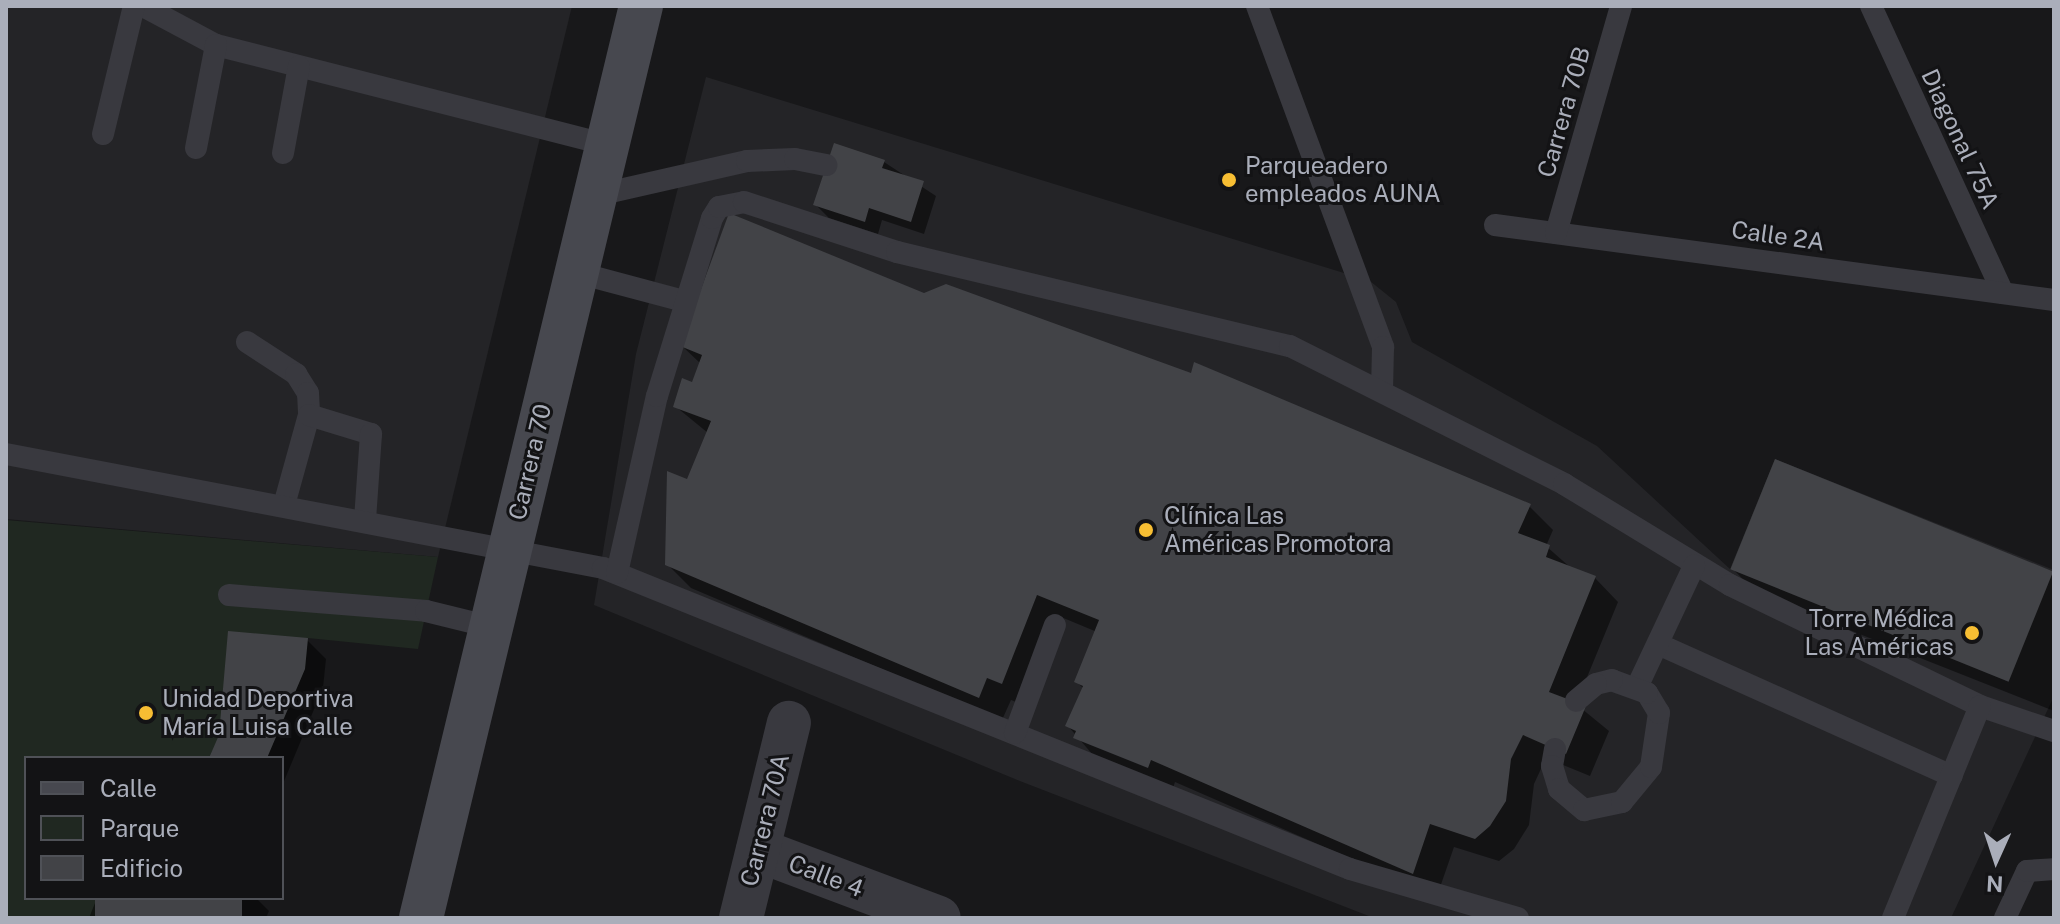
<!DOCTYPE html>
<html>
<head>
<meta charset="utf-8">
<style>
  body { margin:0 }
  #map { position:relative; width:2060px; height:924px; overflow:hidden; background:#18181a; font-family:"Public Sans",sans-serif }
  div>[style] { position:absolute }
  .built>* { inset:0; background:#242427 }
  .green>* { inset:0; background:#202821 }
  .shadow>* { inset:0; background:#0007 }
  .building>* { inset:0; background:#424347; transform-origin:0 0 }
  .lane>* { height:22px; margin:-11px; padding:0 11px; transform-origin:11px; border-radius:11px; background:#39393f }
  .street>* { height:44px; margin:-22px; padding:0 22px; transform-origin:22px; border-radius:22px; background:#39393f }
  .secondary>* { height:44px; margin:-22px; padding:0 22px; transform-origin:22px; border-radius:22px; background:#47484f }
  .dots>* { width:22px; height:22px; translate:-50% -50%; box-sizing:border-box; border:4px solid #131315; border-radius:50% }
  span { translate:-50% -50%; white-space:nowrap; text-align:center; line-height:1.15; -webkit-text-stroke:6px #131315; paint-order:stroke }
  .street-label { font-size:24px; color:#aaaeba }
  .poi-label { font-size:24px; color:#aaaeba }
  .left { translate:0 -50%; text-align:left }
  .right { translate:-100% -50%; text-align:right }
  .frame { position:absolute; inset:0; border:8px solid #aaaeba; pointer-events:none }
  .legend { position:absolute; left:24px; top:756px; width:260px; height:144px; box-sizing:border-box; background:#131315; border:2px solid #4f5157; margin:0; padding:10px 14px; list-style:none; font-size:24px; color:#aaaeba }
  .legend li { display:flex; align-items:center; gap:16px; height:40px }
  .legend b { width:40px; border:2px solid #4f5157 }
  .north { position:absolute; left:1956px; top:820px; width:80px; height:80px; -webkit-text-stroke:6px #131315; paint-order:stroke; rotate:183deg; font-size:22px; font-weight:700; line-height:32px; text-align:center; color:#aaaeba }
  .north::after { content:''; display:block; margin:auto; width:28px; height:36px; background:#aaaeba; clip-path:polygon(50% 0,100% 100%,50% 72%,0 100%) }
</style>
</head>
<body>
<div id="map">
  <div class="built">
    <div style="clip-path:polygon(6px 6px,572px 6px,438px 557px,6px 519px)"></div>
    <div style="clip-path:polygon(706px 77px,1370px 281px,1396px 302px,1412px 342px,1597px 446px,1730px 569px,1775px 459px,2054px 570px,2054px 696px,1951px 918px,1374px 918px,1015px 779px,594px 605px,636px 354px)"></div>
  </div>
  <div class="green">
    <div style="clip-path:polygon(6px 520px,438px 557px,418px 649px,308px 638px,305px 669px,267px 758px,26px 758px,26px 898px,242px 898px,236px 918px,6px 918px)"></div>
  </div>
  <div class="shadow">
    <div style="clip-path:polygon(884px 162px,936px 196px,924px 234px,882px 220px,878px 234px,829px 218px,816px 205px)"></div>
    <div style="clip-path:polygon(925px 296px,1529px 506px,1553px 530px,1546px 546px,1571px 568px,1595px 578px,1618px 602px,1576px 704px,1609px 731px,1590px 776px,1546px 758px,1534px 784px,1529px 825px,1514px 849px,1499px 861px,1454px 847px,1437px 896px,1175px 782px,1172px 791px,1099px 762px,1068px 726px,1084px 689px,1076px 681px,1097px 632px,1061px 617px,1026px 706px,1011px 700px,1002px 720px,691px 588px,667px 564px,688px 482px,708px 433px,675px 406px,693px 385px,701px 364px,682px 346px)"></div>
    <div style="clip-path:polygon(1776px 462px,2054px 572px,2054px 711px,1756px 593px,1733px 569px)"></div>
    <div style="clip-path:polygon(307px 640px,326px 659px,323px 688px,282px 786px,282px 758px,212px 758px)"></div>
    <div style="clip-path:polygon(97px 898px,256px 898px,269px 911px,266px 918px,89px 918px)"></div>
  </div>
  <div class="building">
    <div style="clip-path:polygon(834px 143px,885px 160px,882px 168px,924px 181px,911px 222px,869px 208px,865px 222px,813px 205px)"></div>
    <div style="clip-path:polygon(729px 213px,924px 293px,946px 284px,1191px 373px,1194px 362px,1531px 504px,1518px 533px,1550px 545px,1546px 557px,1596px 576px,1549px 692px,1586px 706px,1566px 754px,1523px 735px,1511px 759px,1506px 801px,1490px 826px,1475px 839px,1430px 824px,1413px 874px,1151px 760px,1148px 768px,1073px 738px,1076px 731px,1065px 726px,1083px 686px,1074px 682px,1099px 620px,1037px 595px,1002px 684px,987px 678px,979px 698px,665px 565px,667px 471px,687px 479px,711px 421px,673px 407px,682px 378px,692px 382px,702px 355px,680px 346px)"></div>
    <div style="left:1775px;top:459px;width:300px;height:119px;rotate:22deg"></div>
    <div style="clip-path:polygon(228px 631px,308px 638px,305px 669px,267px 758px,209px 758px,219px 735px)"></div>
    <div style="left:95px;top:898px;width:147px;height:22px"></div>
  </div>
  <div class="lane">
    <div style="left:143px;top:6px;width:83px;rotate:28.1deg"></div>
    <div style="left:216px;top:45px;width:401px;rotate:14.3deg"></div>
    <div style="left:1257px;top:6px;width:364px;rotate:69.7deg"></div>
    <div style="left:1383px;top:347px;width:43px;rotate:91.3deg"></div>
    <div style="left:1871px;top:6px;width:316px;rotate:65.3deg"></div>
    <div style="left:103px;top:134px;width:132px;rotate:-76.4deg"></div>
    <div style="left:196px;top:148px;width:105px;rotate:-79deg"></div>
    <div style="left:283px;top:153px;width:88px;rotate:-79.6deg"></div>
    <div style="left:593px;top:196px;width:158px;rotate:-12.8deg"></div>
    <div style="left:747px;top:161px;width:48px;rotate:-2.4deg"></div>
    <div style="left:795px;top:159px;width:32px;rotate:11deg"></div>
    <div style="left:1495px;top:225px;width:564px;rotate:7.64deg"></div>
    <div style="left:1556px;top:233px;width:236px;rotate:-74deg"></div>
    <div style="left:575px;top:272px;width:113px;rotate:14.9deg"></div>
    <div style="left:247px;top:342px;width:59px;rotate:33.1deg"></div>
    <div style="left:296px;top:374px;width:22px;rotate:58deg"></div>
    <div style="left:308px;top:393px;width:22px;rotate:87deg"></div>
    <div style="left:309px;top:415px;width:93px;rotate:105.5deg"></div>
    <div style="left:309px;top:415px;width:65px;rotate:17deg"></div>
    <div style="left:371px;top:434px;width:86px;rotate:94deg"></div>
    <div style="left:6px;top:454px;width:608px;rotate:10.81deg"></div>
    <div style="left:603px;top:568px;width:805px;rotate:21.95deg"></div>
    <div style="left:1350px;top:869px;width:175px;rotate:16.3deg"></div>
    <div style="left:617px;top:573px;width:181px;rotate:-77.3deg"></div>
    <div style="left:657px;top:396px;width:186px;rotate:-72.8deg"></div>
    <div style="left:712px;top:218px;width:13px;rotate:-58deg"></div>
    <div style="left:719px;top:207px;width:25px;rotate:-11deg"></div>
    <div style="left:744px;top:202px;width:161px;rotate:18.1deg"></div>
    <div style="left:897px;top:252px;width:404px;rotate:13.5deg"></div>
    <div style="left:1290px;top:346px;width:307px;rotate:26.7deg"></div>
    <div style="left:1564px;top:484px;width:194px;rotate:31.3deg"></div>
    <div style="left:1730px;top:585px;width:278px;rotate:25.8deg"></div>
    <div style="left:1980px;top:706px;width:78px;rotate:18.7deg"></div>
    <div style="left:229px;top:595px;width:198px;rotate:4.6deg"></div>
    <div style="left:426px;top:611px;width:67px;rotate:13.8deg"></div>
    <div style="left:1658px;top:644px;width:322px;rotate:24.2deg"></div>
    <div style="left:1638px;top:685px;width:132px;rotate:-64.8deg"></div>
    <div style="left:1015px;top:733px;width:115px;rotate:-69.7deg"></div>
    <div style="left:1555px;top:749px;width:17px;rotate:100deg"></div>
    <div style="left:1552px;top:766px;width:24px;rotate:73deg"></div>
    <div style="left:1559px;top:789px;width:33px;rotate:40deg"></div>
    <div style="left:1584px;top:810px;width:39px;rotate:-12deg"></div>
    <div style="left:1622px;top:802px;width:45px;rotate:-50.4deg"></div>
    <div style="left:1651px;top:767px;width:55px;rotate:-81.6deg"></div>
    <div style="left:1659px;top:713px;width:23px;rotate:-121deg"></div>
    <div style="left:1647px;top:693px;width:37px;rotate:-160deg"></div>
    <div style="left:1612px;top:680px;width:16px;rotate:166deg"></div>
    <div style="left:1596px;top:684px;width:26px;rotate:140deg"></div>
    <div style="left:1893px;top:918px;width:229px;rotate:-67.7deg"></div>
    <div style="left:2005px;top:918px;width:52px;rotate:-64.9deg"></div>
    <div style="left:2027px;top:871px;width:27px;rotate:-4deg"></div>
  </div>
  <div class="street">
    <div style="left:758px;top:850px;width:193px;rotate:20.6deg"></div>
    <div style="left:741px;top:918px;width:201px;rotate:-76.2deg"></div>
  </div>
  <div class="secondary">
    <div style="left:421px;top:918px;width:938px;rotate:-76.44deg"></div>
  </div>
  <div class="dots">
    <div style="left:1229px;top:180px;background:#f7be33"></div>
    <div style="left:1146px;top:530px;background:#f7be33"></div>
    <div style="left:1972px;top:633px;background:#f7be33"></div>
    <div style="left:146px;top:713px;background:#f7be33"></div>
  </div>
  <div class="street-label">
    <span style="left:1564px;top:112px;rotate:-74deg">Carrera 70B</span>
    <span style="left:1960px;top:139px;rotate:65deg">Diagonal 75A</span>
    <span style="left:1778px;top:236px;rotate:8deg">Calle 2A</span>
    <span style="left:530px;top:462px;rotate:-77deg">Carrera 70</span>
    <span style="left:765px;top:820px;rotate:-76deg">Carrera 70A</span>
    <span style="left:826px;top:876px;rotate:21deg">Calle 4</span>
  </div>
  <div class="poi-label">
    <span class="left" style="left:1245px;top:180px">Parqueadero<br>empleados AUNA</span>
    <span class="left" style="left:1164px;top:530px">Clínica Las<br>Américas Promotora</span>
    <span class="right" style="left:1954px;top:633px">Torre Médica<br>Las Américas</span>
    <span class="left" style="left:162px;top:713px">Unidad Deportiva<br>María Luisa Calle</span>
  </div>
  <div class="frame"></div>
  <ul class="legend">
  <li><b style="height:10px;background:#47484f"></b>Calle</li>
  <li><b style="height:22px;background:#202821"></b>Parque</li>
  <li><b style="height:22px;background:#424347"></b>Edificio</li>
  </ul>
  <div class="north">N</div>
</div>
</body>
</html>
